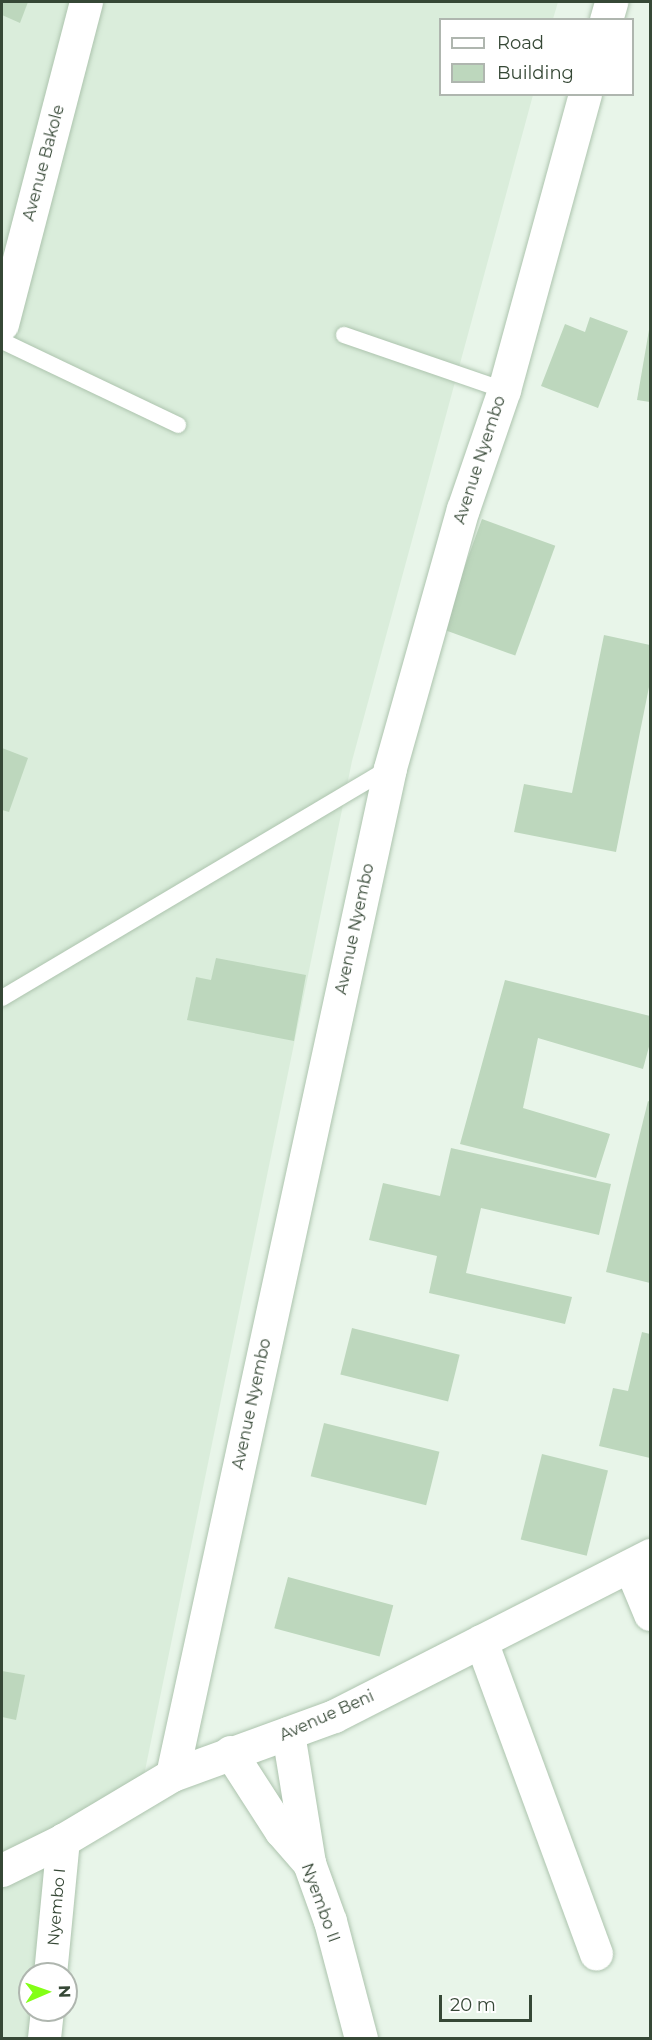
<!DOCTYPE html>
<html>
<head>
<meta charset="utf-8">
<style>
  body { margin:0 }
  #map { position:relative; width:652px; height:2040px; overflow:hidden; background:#e8f5e9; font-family:Montserrat,sans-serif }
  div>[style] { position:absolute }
  .residential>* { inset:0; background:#daeddb }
  .building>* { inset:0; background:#bdd7bd; transform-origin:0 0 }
  .roads { filter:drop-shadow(0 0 2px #adc4ae) drop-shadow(0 0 2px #adc4ae) }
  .lane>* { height:16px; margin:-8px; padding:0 8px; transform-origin:8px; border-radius:8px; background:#fff }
  .street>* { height:33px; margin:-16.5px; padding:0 16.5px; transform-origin:16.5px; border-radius:16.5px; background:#fff }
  span { translate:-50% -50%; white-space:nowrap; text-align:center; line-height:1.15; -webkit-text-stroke:5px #fff; paint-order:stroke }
  .street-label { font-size:16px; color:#364836 }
  .frame { position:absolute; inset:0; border:3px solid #364836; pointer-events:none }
  .legend { position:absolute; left:439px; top:18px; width:195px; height:78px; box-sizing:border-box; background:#fff; border:2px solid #afb6af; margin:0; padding:8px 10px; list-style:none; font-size:18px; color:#364836 }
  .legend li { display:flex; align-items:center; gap:12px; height:30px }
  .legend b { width:30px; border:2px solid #afb6af }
  .north { position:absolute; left:18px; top:1962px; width:60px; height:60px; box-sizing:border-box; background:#fff; border:2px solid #afb6af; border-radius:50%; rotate:88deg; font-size:16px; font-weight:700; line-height:24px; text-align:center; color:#364836 }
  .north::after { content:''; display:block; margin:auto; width:21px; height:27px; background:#83ff15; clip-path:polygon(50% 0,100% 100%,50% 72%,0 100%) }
  .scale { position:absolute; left:439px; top:1995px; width:93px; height:27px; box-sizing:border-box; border:3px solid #364836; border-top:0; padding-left:8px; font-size:18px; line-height:21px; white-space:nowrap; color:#364836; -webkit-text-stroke:4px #fff; paint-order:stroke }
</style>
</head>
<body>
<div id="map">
  <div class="residential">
    <div style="clip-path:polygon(2px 2px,558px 2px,553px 19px,440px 20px,440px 94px,533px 95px,352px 761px,140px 1795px,63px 1840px,51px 1974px,30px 1974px,30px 2010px,48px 2010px,45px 2038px,2px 2038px)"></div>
  </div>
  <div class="building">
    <div style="clip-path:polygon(2px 2px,28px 2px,20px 23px,2px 15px)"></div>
    <div style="clip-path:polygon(590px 317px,628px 331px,598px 408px,541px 386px,565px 324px,585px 332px)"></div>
    <div style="clip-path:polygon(649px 330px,650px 331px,650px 402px,637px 400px)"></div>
    <div style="left:482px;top:519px;width:78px;height:117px;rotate:20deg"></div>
    <div style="clip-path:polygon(604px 635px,650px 645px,650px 682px,616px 852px,514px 832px,524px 784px,572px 793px)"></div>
    <div style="clip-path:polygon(2px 748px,28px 758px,9px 812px,2px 810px)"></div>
    <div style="clip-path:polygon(216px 958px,306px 975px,294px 1041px,187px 1020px,196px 977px,211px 980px)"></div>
    <div style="clip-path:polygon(505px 980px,650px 1016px,650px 1043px,643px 1069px,538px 1038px,523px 1108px,610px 1134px,596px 1178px,460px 1144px)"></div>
    <div style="clip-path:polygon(648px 1101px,650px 1102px,650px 1283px,606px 1272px)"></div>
    <div style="clip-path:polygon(451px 1148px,611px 1184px,599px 1235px,481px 1208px,466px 1273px,572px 1297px,565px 1324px,429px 1293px,437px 1256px,369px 1240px,383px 1183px,440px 1196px)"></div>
    <div style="left:352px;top:1328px;width:111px;height:48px;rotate:14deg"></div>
    <div style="clip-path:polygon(642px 1332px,650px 1334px,650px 1458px,599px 1446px,613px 1388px,628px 1391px)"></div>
    <div style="left:324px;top:1423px;width:119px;height:55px;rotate:14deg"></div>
    <div style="left:542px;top:1454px;width:68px;height:88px;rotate:14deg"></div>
    <div style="left:288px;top:1577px;width:109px;height:53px;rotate:15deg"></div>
    <div style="clip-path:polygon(2px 1671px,25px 1675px,16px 1720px,2px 1717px)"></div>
  </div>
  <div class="roads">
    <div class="lane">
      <div style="left:344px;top:335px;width:169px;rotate:19deg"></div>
      <div style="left:2px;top:341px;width:195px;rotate:25.5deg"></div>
      <div style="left:2px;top:998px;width:451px;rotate:-30.7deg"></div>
    </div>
    <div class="street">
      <div style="left:606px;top:20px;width:19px;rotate:-74deg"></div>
      <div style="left:2px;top:324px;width:333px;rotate:-75.4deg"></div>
      <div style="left:630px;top:1566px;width:52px;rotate:67.4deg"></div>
      <div style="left:481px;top:1641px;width:333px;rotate:69.8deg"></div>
      <div style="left:288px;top:1733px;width:132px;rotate:80.8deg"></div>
      <div style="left:230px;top:1752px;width:94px;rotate:57.2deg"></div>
      <div style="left:281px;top:1831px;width:43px;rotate:48.8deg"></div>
      <div style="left:309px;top:1863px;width:62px;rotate:70.1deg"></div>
      <div style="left:330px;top:1921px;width:121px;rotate:75.2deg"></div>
      <div style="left:172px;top:1775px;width:1030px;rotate:-77.78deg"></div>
      <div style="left:390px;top:768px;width:269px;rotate:-74.3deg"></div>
      <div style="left:463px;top:509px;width:126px;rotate:-71deg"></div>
      <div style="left:504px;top:390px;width:307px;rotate:-74.7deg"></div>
      <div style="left:2px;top:1870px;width:68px;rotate:-26.2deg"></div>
      <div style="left:63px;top:1840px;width:127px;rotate:-30.8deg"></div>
      <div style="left:172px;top:1775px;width:172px;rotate:-20deg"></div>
      <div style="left:334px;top:1716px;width:355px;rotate:-27deg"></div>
      <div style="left:50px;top:1974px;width:135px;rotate:-84.5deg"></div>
      <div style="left:44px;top:2038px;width:28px;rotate:-84deg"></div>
    </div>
  </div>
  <div class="street-label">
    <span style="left:44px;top:163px;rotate:-75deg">Avenue Bakole</span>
    <span style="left:480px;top:460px;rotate:-72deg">Avenue Nyembo</span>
    <span style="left:355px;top:929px;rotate:-78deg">Avenue Nyembo</span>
    <span style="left:252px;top:1404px;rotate:-78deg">Avenue Nyembo</span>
    <span style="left:327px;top:1716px;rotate:-24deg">Avenue Beni</span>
    <span style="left:320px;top:1903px;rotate:70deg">Nyembo II</span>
    <span style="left:57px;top:1907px;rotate:-85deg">Nyembo I</span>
  </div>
  <div class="frame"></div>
  <ul class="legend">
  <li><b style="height:8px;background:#fff"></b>Road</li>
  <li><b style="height:16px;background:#bdd7bd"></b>Building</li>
  </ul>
  <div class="north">N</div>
  <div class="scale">20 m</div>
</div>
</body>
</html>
